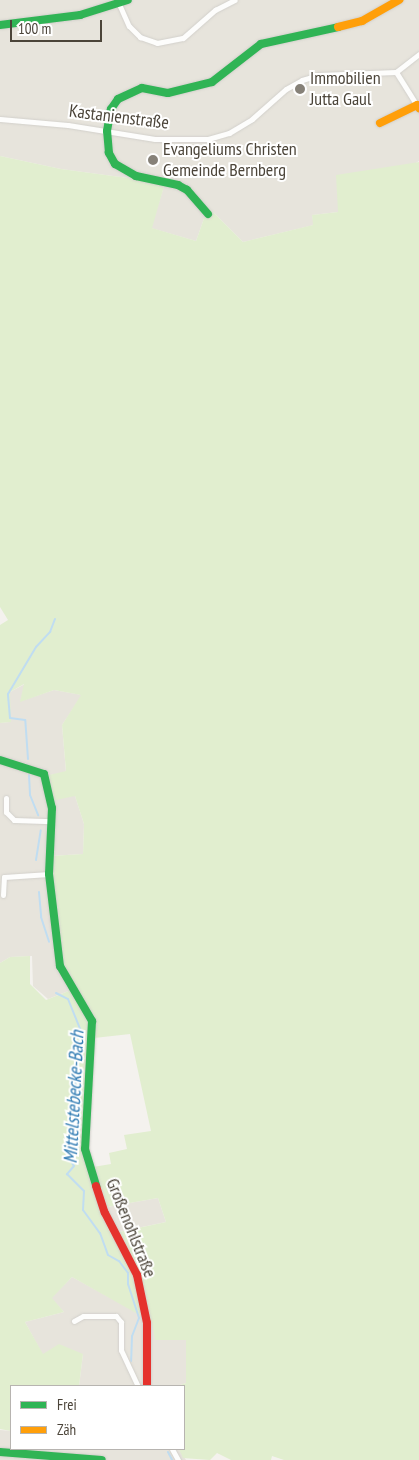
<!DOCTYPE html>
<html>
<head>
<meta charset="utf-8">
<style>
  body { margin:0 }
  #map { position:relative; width:419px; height:1460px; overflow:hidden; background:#f4f2ee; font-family:"PT Sans Narrow",sans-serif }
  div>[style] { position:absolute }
  .residential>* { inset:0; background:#e7e4dc }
  .green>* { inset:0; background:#e1eecf }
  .stream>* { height:2px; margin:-1px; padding:0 1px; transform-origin:1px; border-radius:1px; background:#c0ddf1 }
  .roads { filter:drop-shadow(0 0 1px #d2d0cb) drop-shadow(0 0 1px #d2d0cb) }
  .street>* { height:5px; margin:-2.5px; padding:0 2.5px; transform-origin:2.5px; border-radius:2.5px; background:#fdfdfc }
  .fast>* { height:8px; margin:-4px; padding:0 4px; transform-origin:4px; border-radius:4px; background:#30b455 }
  .slow>* { height:8px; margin:-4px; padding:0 4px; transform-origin:4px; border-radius:4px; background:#ff9f0a }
  .jam>* { height:8px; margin:-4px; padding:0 4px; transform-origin:4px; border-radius:4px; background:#e5322d }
  .dots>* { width:14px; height:14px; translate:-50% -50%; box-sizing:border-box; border:2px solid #fff; border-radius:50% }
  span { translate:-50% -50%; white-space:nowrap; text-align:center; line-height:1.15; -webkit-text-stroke:4px #fff; paint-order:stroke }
  .poi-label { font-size:18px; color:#4b4439 }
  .left { translate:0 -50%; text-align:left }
  .street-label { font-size:18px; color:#4b4439 }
  .water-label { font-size:19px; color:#2e7ab2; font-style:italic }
  .legend { position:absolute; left:10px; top:1385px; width:175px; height:65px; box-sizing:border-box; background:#fff; border:1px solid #b7b4b0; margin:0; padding:6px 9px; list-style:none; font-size:15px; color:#4b4439 }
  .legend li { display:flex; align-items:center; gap:10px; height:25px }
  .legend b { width:25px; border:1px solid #b7b4b0 }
  .scale { position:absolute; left:10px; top:20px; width:92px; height:22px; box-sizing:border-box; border:2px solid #4b4439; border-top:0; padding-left:6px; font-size:15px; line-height:18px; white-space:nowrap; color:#4b4439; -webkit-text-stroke:4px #fff; paint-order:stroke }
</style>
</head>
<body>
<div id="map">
  <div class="residential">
    <div style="clip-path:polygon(0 0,419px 0,419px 161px,338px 212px,312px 215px,314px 225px,243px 242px,208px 207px,196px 241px,151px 228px,165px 183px,61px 169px,0 156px)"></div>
    <div style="clip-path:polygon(25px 684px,21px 701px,54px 690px,82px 695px,62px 725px,66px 772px,45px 776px,75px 796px,84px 824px,83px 854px,50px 856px,71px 990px,48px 999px,33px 986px,32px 956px,10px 957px,0 963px,0 723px,10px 722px,10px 692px)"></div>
    <div style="clip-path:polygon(158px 1198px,166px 1222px,118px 1232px,107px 1207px)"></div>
    <div style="clip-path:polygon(72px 1277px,186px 1339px,186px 1383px,177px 1386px,79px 1386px,83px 1354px,43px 1355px,25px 1322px,64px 1312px,51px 1298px)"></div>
    <div style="clip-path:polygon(0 1430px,11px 1431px,11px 1449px,179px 1449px,186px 1460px,0 1460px)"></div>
  </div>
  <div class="green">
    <div style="clip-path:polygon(evenodd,0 156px,61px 169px,165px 183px,152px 228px,196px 241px,208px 207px,243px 242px,313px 225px,312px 215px,338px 212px,336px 175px,419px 162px,419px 1460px,284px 1460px,272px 1456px,271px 1460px,231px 1460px,217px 1453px,210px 1460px,183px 1458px,179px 1449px,184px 1449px,184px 1386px,177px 1386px,186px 1383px,186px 1340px,155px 1340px,152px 1322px,72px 1277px,52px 1298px,64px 1312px,25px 1322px,43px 1354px,59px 1344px,83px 1354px,79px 1386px,11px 1386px,11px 1431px,0 1429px,0 963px,10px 957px,30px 956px,30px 984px,46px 1000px,71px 990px,61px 970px,51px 856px,83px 854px,84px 824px,75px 796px,51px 801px,45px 776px,66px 771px,62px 725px,81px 695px,54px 690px,20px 702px,24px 684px,10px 692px,11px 722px,0 723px,0 625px,8px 620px,0 607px,0 156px,130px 1034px,151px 1131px,124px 1135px,127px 1149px,109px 1153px,111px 1164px,93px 1167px,87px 1148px,94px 1038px,130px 1034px,0 156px,158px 1198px,166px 1222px,119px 1232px,107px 1207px,158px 1198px)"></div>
  </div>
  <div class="stream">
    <div style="left:28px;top:759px;width:39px;rotate:-94deg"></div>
    <div style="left:25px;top:720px;width:15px;rotate:-172deg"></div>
    <div style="left:10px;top:718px;width:24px;rotate:-95deg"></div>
    <div style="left:8px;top:694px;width:55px;rotate:-59.2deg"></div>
    <div style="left:36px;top:647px;width:21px;rotate:-47deg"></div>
    <div style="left:50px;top:632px;width:14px;rotate:-69deg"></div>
    <div style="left:29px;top:775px;width:20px;rotate:87deg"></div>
    <div style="left:30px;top:795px;width:22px;rotate:68deg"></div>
    <div style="left:36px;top:860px;width:30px;rotate:-81deg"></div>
    <div style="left:39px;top:892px;width:25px;rotate:85deg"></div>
    <div style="left:41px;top:917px;width:26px;rotate:72deg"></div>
    <div style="left:56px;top:993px;width:13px;rotate:27deg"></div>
    <div style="left:68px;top:999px;width:35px;rotate:68deg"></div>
    <div style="left:81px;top:1032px;width:56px;rotate:96.1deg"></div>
    <div style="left:75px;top:1088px;width:9px;rotate:72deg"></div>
    <div style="left:78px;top:1097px;width:20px;rotate:108deg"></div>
    <div style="left:72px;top:1116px;width:12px;rotate:81deg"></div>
    <div style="left:74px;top:1128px;width:30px;rotate:99deg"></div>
    <div style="left:69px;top:1158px;width:9px;rotate:58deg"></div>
    <div style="left:74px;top:1166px;width:11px;rotate:131deg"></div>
    <div style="left:67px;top:1174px;width:24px;rotate:45deg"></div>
    <div style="left:84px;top:1191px;width:19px;rotate:93deg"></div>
    <div style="left:83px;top:1210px;width:29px;rotate:54deg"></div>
    <div style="left:100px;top:1233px;width:23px;rotate:70deg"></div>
    <div style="left:108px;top:1255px;width:13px;rotate:29deg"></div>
    <div style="left:119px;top:1261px;width:15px;rotate:53deg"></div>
    <div style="left:128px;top:1273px;width:11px;rotate:90deg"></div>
    <div style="left:128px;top:1284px;width:36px;rotate:72deg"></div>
    <div style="left:139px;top:1318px;width:19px;rotate:111deg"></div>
    <div style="left:132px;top:1336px;width:25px;rotate:92deg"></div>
    <div style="left:168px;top:1452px;width:9px;rotate:63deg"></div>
  </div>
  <div class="roads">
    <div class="street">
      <div style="left:119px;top:4px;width:24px;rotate:66deg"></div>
      <div style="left:129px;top:26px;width:16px;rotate:45deg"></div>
      <div style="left:140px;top:37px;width:18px;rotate:19deg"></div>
      <div style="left:157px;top:43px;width:26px;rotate:-11deg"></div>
      <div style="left:183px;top:38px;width:43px;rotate:-41.2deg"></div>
      <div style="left:215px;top:10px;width:22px;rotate:-27deg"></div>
      <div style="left:396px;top:72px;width:39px;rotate:58deg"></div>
      <div style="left:0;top:119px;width:68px;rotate:5deg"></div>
      <div style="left:68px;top:125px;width:88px;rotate:9.1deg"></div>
      <div style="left:155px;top:139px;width:53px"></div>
      <div style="left:208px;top:139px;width:22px;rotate:-16deg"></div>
      <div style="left:229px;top:133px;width:27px;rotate:-31deg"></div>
      <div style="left:252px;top:119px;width:45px;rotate:-41.4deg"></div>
      <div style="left:286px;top:89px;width:18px;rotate:-29deg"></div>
      <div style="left:302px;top:80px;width:17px;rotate:-17deg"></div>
      <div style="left:318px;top:75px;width:78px;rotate:-2.2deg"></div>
      <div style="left:396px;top:72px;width:29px;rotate:-38deg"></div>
      <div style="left:6px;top:798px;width:14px;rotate:90deg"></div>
      <div style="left:6px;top:812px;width:11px;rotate:45deg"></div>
      <div style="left:14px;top:820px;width:38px;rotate:2deg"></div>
      <div style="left:3px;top:895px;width:18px;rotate:-87deg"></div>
      <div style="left:4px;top:877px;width:45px;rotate:-3.8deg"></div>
      <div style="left:74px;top:1321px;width:10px;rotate:-29deg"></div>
      <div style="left:83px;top:1316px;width:33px"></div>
      <div style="left:116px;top:1316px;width:8px;rotate:50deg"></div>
      <div style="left:121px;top:1322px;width:28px;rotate:90deg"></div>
      <div style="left:121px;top:1350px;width:40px;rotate:65deg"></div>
      <div style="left:172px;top:1449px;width:13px;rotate:61deg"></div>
    </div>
    <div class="fast">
      <div style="left:0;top:25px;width:81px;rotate:-7.1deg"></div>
      <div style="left:80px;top:15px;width:50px;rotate:-17.4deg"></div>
      <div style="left:208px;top:214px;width:32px;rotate:-131deg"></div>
      <div style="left:187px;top:190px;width:10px;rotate:-151deg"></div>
      <div style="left:178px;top:185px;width:43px;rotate:-167.9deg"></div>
      <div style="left:136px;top:176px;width:24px;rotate:-150deg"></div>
      <div style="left:115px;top:164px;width:13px;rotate:-119deg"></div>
      <div style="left:109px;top:153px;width:22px;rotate:-95deg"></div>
      <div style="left:107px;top:131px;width:22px;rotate:-80deg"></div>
      <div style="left:111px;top:109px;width:12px;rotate:-55deg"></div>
      <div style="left:118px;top:99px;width:26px;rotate:-25deg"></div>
      <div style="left:142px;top:88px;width:26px;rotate:11deg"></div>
      <div style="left:168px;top:93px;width:45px;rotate:-14deg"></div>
      <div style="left:212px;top:82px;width:62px;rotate:-37.8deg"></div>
      <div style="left:261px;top:44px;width:79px;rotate:-12.4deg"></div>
      <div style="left:0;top:760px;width:46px;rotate:17.7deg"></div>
      <div style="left:44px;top:774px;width:35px;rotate:77deg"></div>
      <div style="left:52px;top:808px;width:66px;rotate:92.6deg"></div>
      <div style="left:49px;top:874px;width:93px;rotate:83.2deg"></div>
      <div style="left:60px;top:966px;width:64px;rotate:59.8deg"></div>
      <div style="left:92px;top:1021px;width:128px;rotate:93.1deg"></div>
      <div style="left:85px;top:1149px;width:39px;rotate:73deg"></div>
      <div style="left:0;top:1452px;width:102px;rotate:4.5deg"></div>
    </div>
    <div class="slow">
      <div style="left:338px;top:27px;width:25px;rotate:-14deg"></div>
      <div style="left:362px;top:21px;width:43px;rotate:-29.6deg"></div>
      <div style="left:380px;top:123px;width:41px;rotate:-25.9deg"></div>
      <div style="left:417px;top:105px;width:4px;rotate:56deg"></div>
    </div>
    <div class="jam">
      <div style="left:96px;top:1186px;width:28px;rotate:72deg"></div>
      <div style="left:105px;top:1213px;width:70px;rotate:62.7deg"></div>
      <div style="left:137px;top:1275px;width:49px;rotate:78.2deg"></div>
      <div style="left:147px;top:1323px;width:63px;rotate:90deg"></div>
    </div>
  </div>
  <div class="dots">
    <div style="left:300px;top:89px;background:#868178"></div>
    <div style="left:153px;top:160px;background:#868178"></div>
  </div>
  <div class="poi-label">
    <span class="left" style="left:310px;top:89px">Immobilien<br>Jutta Gaul</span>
    <span class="left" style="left:163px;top:160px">Evangeliums Christen<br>Gemeinde Bernberg</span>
  </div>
  <div class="street-label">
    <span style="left:119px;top:117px;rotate:7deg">Kastanienstraße</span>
    <span style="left:131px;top:1228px;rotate:68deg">Großenohlstraße</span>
  </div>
  <div class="water-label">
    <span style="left:74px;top:1097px;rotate:-87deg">Mittelstebecke-Bach</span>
  </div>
  <ul class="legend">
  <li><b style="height:6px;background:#30b455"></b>Frei</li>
  <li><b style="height:6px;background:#ff9f0a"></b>Zäh</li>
  </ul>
  <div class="scale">100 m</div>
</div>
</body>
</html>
